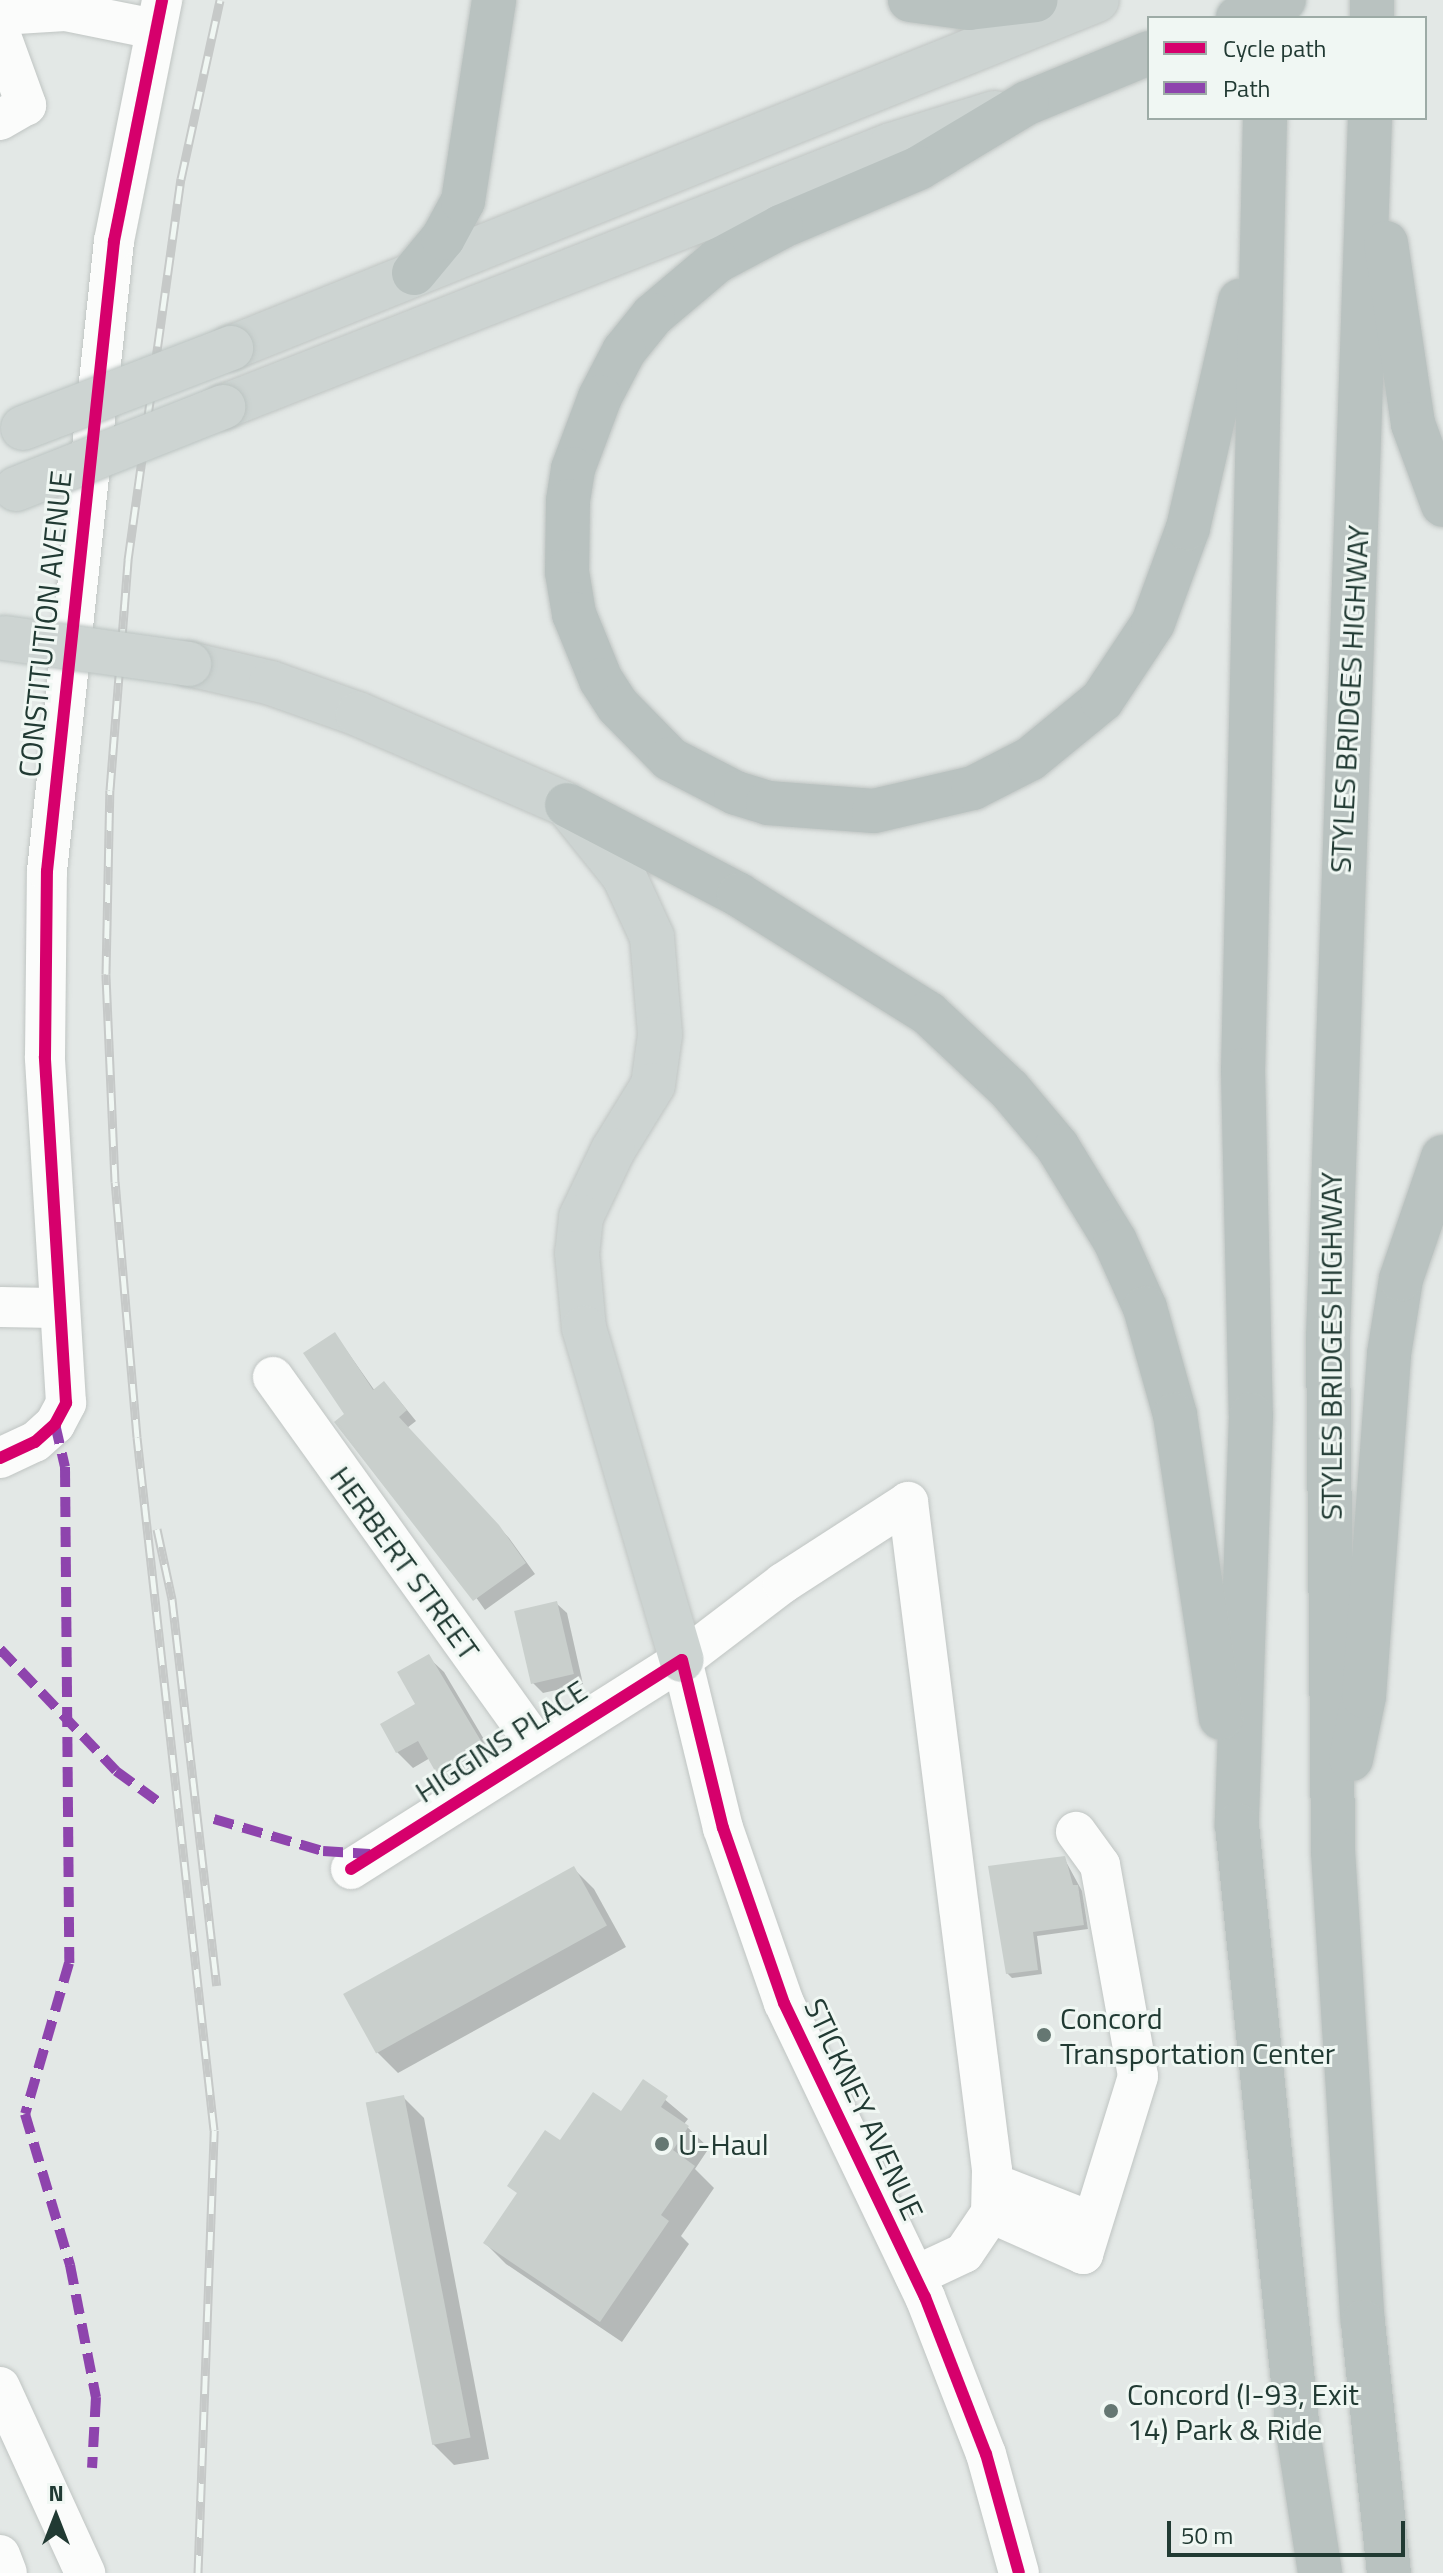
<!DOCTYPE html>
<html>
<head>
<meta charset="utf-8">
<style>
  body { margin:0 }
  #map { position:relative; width:1443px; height:2573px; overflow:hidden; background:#e3e8e6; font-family:"Titillium Web",sans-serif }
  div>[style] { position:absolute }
  .shadow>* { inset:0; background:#0003 }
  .building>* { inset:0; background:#c9cfcc; transform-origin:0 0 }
  .roads { filter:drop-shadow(0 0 2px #c0c5c3) drop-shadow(0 0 2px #c0c5c3) }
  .minor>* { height:40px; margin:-20px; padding:0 20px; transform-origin:20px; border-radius:20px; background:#fbfcfb }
  .major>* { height:44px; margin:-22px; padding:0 22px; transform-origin:22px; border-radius:22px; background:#cdd4d2 }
  .highway>* { height:44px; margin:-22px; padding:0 22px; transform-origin:22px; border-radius:22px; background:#b9c2c0 }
  .rail>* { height:9px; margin-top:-4.5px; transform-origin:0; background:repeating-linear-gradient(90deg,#f0f7f3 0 18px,#c6c9c8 0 36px); box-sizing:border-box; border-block:2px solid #c6c9c8 }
  .bridges { filter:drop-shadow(0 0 2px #bcc4c2) drop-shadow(0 0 2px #bcc4c2) }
  .major-bridge>* { height:44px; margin:-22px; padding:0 22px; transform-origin:22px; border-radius:22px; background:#cdd4d2 }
  .highway-bridge>* { height:44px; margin:-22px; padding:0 22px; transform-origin:22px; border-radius:22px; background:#b9c2c0 }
  .quiet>* { height:10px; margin-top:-5px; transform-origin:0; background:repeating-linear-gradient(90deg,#8e44ad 0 20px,transparent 0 30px) }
  .cycleway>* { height:12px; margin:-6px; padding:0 6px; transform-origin:6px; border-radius:6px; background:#d6006c }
  .dots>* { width:22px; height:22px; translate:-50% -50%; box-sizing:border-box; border:4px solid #f0f7f3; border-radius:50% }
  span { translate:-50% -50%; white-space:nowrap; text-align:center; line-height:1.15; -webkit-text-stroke:6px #f0f7f3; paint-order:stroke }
  .street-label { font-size:30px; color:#213a33 }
  .poi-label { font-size:30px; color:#213a33 }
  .left { translate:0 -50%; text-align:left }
  .legend { position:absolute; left:1147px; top:16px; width:280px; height:104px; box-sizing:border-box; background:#f0f7f3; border:2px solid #9daba6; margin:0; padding:10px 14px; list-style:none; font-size:24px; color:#213a33 }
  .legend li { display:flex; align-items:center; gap:16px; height:40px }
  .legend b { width:40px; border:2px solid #9daba6 }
  .north { position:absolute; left:16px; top:2477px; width:80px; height:80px; -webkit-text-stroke:6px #f0f7f3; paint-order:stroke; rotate:0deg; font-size:22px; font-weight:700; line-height:32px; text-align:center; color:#213a33 }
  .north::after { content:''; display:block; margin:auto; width:28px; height:36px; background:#213a33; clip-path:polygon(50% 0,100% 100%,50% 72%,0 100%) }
  .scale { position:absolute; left:1167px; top:2521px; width:238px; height:36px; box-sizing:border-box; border:4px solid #213a33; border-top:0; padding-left:10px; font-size:24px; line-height:28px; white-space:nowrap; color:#213a33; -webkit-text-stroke:6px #f0f7f3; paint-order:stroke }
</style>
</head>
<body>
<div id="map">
  <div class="shadow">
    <div style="clip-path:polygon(335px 1334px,375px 1391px,394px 1394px,416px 1421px,407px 1428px,509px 1538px,535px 1574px,485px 1610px,346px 1414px)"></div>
    <div style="clip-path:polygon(556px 1603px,567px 1613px,583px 1684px,543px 1693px,532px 1682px)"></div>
    <div style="clip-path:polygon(428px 1657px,444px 1672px,501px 1768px,457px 1793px,430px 1758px,413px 1768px,397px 1752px,418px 1705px)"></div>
    <div style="clip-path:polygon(1064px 1858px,1082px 1891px,1088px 1929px,1037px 1936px,1042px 1974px,1012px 1978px,1007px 1973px)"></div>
    <div style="clip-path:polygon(573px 1868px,594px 1889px,626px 1947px,398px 2073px,377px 2052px)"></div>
    <div style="clip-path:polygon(644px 2082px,688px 2119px,684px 2124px,709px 2148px,695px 2169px,714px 2188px,681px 2236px,689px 2244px,622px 2342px,506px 2264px,485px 2243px,561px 2143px,622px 2114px)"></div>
    <div style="clip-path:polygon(403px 2097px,424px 2118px,489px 2459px,454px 2465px,433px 2444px)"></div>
  </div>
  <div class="building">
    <div style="clip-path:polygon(335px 1332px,373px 1390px,384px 1381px,407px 1410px,399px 1417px,499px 1525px,526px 1563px,473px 1601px,334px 1422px,344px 1414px,303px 1353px)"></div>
    <div style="left:557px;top:1601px;width:75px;height:44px;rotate:77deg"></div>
    <div style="clip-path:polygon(429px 1654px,487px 1751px,439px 1778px,418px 1741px,396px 1753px,380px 1724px,415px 1704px,397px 1672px)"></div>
    <div style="clip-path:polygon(1065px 1856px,1073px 1885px,1078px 1885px,1084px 1925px,1033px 1932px,1038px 1970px,1006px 1974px,988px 1866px)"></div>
    <div style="left:574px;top:1866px;width:68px;height:264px;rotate:61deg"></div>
    <div style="clip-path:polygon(643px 2079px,668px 2096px,661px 2107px,689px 2126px,673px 2150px,695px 2166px,661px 2215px,669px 2221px,600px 2322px,483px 2243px,517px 2193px,507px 2186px,545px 2130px,560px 2140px,593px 2092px,621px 2111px)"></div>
    <div style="left:404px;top:2095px;width:349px;height:39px;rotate:79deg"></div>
  </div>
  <div class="roads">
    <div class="minor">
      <div style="left:0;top:15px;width:65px;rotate:-3.5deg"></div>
      <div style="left:65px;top:11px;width:92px;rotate:11.3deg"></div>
      <div style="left:0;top:33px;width:77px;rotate:70.1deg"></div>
      <div style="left:26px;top:105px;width:30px;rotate:150deg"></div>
      <div style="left:0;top:1307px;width:59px;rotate:1deg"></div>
      <div style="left:273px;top:1377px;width:457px;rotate:54.4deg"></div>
      <div style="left:0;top:1458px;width:38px;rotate:-25deg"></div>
      <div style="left:35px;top:1442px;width:27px;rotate:-42deg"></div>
      <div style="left:55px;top:1424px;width:24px;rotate:-62deg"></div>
      <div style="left:66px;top:1403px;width:347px;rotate:-93.5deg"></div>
      <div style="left:45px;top:1057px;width:186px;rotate:-89.4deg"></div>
      <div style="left:47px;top:871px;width:634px;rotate:-83.93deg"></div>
      <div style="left:114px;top:241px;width:246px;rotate:-78.7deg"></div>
      <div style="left:682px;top:1660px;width:173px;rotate:76.3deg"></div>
      <div style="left:723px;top:1828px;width:185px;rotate:70.8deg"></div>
      <div style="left:784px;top:2003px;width:326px;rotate:64.4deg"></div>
      <div style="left:925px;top:2297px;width:168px;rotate:68.8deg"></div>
      <div style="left:986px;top:2454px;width:123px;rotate:74.5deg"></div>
      <div style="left:351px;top:1869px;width:391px;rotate:-32.3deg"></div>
      <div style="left:682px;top:1660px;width:127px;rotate:-37.3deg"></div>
      <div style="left:783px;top:1583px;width:149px;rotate:-32.9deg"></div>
      <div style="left:908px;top:1502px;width:673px;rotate:82.83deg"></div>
      <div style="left:992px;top:2170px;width:43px;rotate:91.3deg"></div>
      <div style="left:991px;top:2213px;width:48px;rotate:124deg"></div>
      <div style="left:964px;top:2253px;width:54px;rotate:154.9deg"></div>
      <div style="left:992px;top:2183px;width:107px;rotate:21.3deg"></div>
      <div style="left:991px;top:2213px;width:101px;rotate:24deg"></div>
      <div style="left:1083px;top:2254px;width:186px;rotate:-72.8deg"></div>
      <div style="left:1138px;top:2076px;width:214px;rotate:-100.2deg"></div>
      <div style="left:1100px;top:1865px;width:41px;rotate:-126deg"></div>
      <div style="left:0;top:2387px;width:205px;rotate:65.4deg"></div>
      <div style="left:0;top:2555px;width:19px;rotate:69deg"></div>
    </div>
    <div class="major">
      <div style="left:231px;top:348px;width:933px;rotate:-21.89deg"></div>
      <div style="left:223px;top:407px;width:718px;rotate:-21.42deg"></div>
      <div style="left:891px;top:145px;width:108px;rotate:-17.3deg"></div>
      <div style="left:189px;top:664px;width:84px;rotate:13deg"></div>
      <div style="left:271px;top:683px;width:92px;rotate:19.6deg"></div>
      <div style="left:358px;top:714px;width:228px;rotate:23.5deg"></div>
      <div style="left:567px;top:805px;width:91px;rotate:51.2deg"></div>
      <div style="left:624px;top:876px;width:67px;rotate:65.3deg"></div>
      <div style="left:652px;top:937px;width:98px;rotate:85.3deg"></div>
      <div style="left:660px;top:1035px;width:50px;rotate:98deg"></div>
      <div style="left:653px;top:1085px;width:76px;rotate:121.6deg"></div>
      <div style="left:613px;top:1150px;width:74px;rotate:115.5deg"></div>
      <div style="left:581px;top:1217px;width:36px;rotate:96deg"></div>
      <div style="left:577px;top:1253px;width:75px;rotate:84.7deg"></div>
      <div style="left:584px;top:1328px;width:346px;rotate:73.6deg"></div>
    </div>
    <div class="highway">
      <div style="left:910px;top:0;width:60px;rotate:7.7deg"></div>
      <div style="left:969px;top:8px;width:67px;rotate:-6.8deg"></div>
      <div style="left:1372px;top:18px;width:18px;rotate:-90deg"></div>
      <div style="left:1149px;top:53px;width:132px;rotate:157.7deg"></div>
      <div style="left:1027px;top:103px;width:126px;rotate:149deg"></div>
      <div style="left:919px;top:168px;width:150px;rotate:156.9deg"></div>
      <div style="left:781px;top:227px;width:72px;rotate:152deg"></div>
      <div style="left:717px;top:261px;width:84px;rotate:139.8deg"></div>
      <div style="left:653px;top:315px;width:46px;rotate:128.9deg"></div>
      <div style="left:624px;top:351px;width:52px;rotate:117.6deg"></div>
      <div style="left:600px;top:397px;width:77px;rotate:110.6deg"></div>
      <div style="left:573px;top:469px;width:32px;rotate:99deg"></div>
      <div style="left:568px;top:501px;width:71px;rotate:90.8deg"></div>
      <div style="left:567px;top:572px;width:43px;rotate:80.5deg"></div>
      <div style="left:574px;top:614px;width:71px;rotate:67.8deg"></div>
      <div style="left:601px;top:680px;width:31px;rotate:57deg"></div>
      <div style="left:618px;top:706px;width:74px;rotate:45.5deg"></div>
      <div style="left:670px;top:759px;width:74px;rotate:27.3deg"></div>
      <div style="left:736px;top:793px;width:34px;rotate:17deg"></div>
      <div style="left:768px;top:803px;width:106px;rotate:4.3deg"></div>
      <div style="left:874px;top:811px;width:102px;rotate:-13.1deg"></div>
      <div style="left:973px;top:788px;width:64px;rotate:-27deg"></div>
      <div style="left:1030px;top:759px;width:93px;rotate:-39.3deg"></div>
      <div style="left:1102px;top:700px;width:92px;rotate:-56.5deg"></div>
      <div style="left:1153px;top:623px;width:101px;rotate:-69.8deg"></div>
      <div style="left:1188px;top:528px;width:233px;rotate:-77.1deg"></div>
      <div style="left:1265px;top:118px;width:952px;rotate:91.32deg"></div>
      <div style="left:1243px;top:1070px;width:345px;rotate:88.7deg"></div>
      <div style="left:1251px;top:1415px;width:410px;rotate:92deg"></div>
      <div style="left:1237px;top:1825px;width:610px;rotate:84.26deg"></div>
      <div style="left:1298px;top:2432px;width:143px;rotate:81.1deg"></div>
      <div style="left:1370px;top:118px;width:1219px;rotate:91.97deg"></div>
      <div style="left:1328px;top:1336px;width:515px;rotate:89.44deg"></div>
      <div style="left:1333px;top:1851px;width:472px;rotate:86.4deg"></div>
      <div style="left:1363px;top:2322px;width:252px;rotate:84.1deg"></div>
      <div style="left:1386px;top:243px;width:183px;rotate:81.5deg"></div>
      <div style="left:1413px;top:424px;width:86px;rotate:69.7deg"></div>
      <div style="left:414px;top:273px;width:45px;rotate:-50.4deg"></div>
      <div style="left:443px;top:238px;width:42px;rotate:-61.6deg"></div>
      <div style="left:463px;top:201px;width:203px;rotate:-81.2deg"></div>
      <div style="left:567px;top:805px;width:194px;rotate:27.6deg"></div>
      <div style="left:739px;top:895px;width:223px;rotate:32deg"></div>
      <div style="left:928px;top:1013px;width:111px;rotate:43.2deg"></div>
      <div style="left:1009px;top:1089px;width:75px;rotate:49.9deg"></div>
      <div style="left:1057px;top:1146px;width:111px;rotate:58.6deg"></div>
      <div style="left:1115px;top:1241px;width:73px;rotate:65.9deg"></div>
      <div style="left:1145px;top:1308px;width:111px;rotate:74.3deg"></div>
      <div style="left:1175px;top:1415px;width:306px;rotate:81.4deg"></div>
      <div style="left:1351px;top:1759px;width:64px;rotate:-78.3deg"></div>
      <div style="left:1364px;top:1696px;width:343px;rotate:-85.8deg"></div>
      <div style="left:1389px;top:1354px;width:76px;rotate:-80.9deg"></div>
      <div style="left:1401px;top:1279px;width:129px;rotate:-71deg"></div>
    </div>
  </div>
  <div class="rail">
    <div style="left:157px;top:1529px;width:72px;rotate:77.9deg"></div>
    <div style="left:172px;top:1599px;width:389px;rotate:83.4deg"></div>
    <div style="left:198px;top:2573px;width:443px;rotate:-87.9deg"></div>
    <div style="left:214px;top:2130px;width:697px;rotate:-96.34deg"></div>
    <div style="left:137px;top:1437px;width:256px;rotate:-94.9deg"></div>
    <div style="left:115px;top:1182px;width:208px;rotate:-92.5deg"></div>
    <div style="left:106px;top:974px;width:184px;rotate:-88.8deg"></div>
    <div style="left:110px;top:790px;width:231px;rotate:-85.5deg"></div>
    <div style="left:128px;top:560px;width:385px;rotate:-82.1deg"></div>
    <div style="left:181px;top:179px;width:183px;rotate:-77.7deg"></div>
  </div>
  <div class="bridges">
    <div class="major-bridge">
      <div style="left:23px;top:428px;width:223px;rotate:-21deg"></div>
      <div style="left:16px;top:489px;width:223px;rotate:-21.6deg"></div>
      <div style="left:4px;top:638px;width:187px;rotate:8deg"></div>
    </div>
    <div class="highway-bridge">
      <div style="left:1238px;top:18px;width:49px;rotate:-21.4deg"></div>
    </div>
  </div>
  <div class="quiet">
    <div style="left:55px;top:1424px;width:44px;rotate:76.9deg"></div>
    <div style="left:65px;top:1467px;width:496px;rotate:89.5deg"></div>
    <div style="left:69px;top:1963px;width:157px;rotate:106.2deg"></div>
    <div style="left:25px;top:2114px;width:158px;rotate:73.4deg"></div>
    <div style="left:70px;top:2265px;width:135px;rotate:78.9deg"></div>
    <div style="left:96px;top:2397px;width:71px;rotate:93.2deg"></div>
    <div style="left:0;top:1649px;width:168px;rotate:46.4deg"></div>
    <div style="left:116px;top:1771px;width:54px;rotate:36deg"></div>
    <div style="left:214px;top:1819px;width:114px;rotate:16.4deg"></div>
    <div style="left:323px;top:1851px;width:47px;rotate:3.7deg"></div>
  </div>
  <div class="cycleway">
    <div style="left:0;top:1458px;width:38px;rotate:-25deg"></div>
    <div style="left:35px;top:1442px;width:27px;rotate:-42deg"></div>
    <div style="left:55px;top:1424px;width:24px;rotate:-62deg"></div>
    <div style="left:66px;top:1403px;width:347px;rotate:-93.5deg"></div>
    <div style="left:45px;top:1057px;width:186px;rotate:-89.4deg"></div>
    <div style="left:47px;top:871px;width:634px;rotate:-83.93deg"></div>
    <div style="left:114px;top:241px;width:246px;rotate:-78.7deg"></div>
    <div style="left:351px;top:1869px;width:391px;rotate:-32.3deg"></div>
    <div style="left:682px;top:1660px;width:173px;rotate:76.3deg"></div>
    <div style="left:723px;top:1828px;width:185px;rotate:70.8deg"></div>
    <div style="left:784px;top:2003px;width:326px;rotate:64.4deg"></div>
    <div style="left:925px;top:2297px;width:168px;rotate:68.8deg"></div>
    <div style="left:986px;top:2454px;width:123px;rotate:74.5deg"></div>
  </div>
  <div class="dots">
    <div style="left:1044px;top:2035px;background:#657772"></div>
    <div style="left:662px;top:2144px;background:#657772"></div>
    <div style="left:1111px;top:2411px;background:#657772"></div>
  </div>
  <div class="street-label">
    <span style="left:45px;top:624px;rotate:-84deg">CONSTITUTION AVENUE</span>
    <span style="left:1349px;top:699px;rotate:-87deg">STYLES BRIDGES HIGHWAY</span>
    <span style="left:1331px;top:1346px;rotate:-90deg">STYLES BRIDGES HIGHWAY</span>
    <span style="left:405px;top:1563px;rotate:54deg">HERBERT STREET</span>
    <span style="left:501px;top:1741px;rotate:-33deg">HIGGINS PLACE</span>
    <span style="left:864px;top:2109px;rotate:65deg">STICKNEY AVENUE</span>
  </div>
  <div class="poi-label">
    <span class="left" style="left:1060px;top:2035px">Concord<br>Transportation Center</span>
    <span class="left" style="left:678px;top:2144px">U-Haul</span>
    <span class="left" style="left:1127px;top:2411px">Concord (I-93, Exit<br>14) Park &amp; Ride</span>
  </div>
  <ul class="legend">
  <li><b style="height:10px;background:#d6006c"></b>Cycle path</li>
  <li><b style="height:10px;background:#8e44ad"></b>Path</li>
  </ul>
  <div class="north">N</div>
  <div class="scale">50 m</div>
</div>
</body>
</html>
